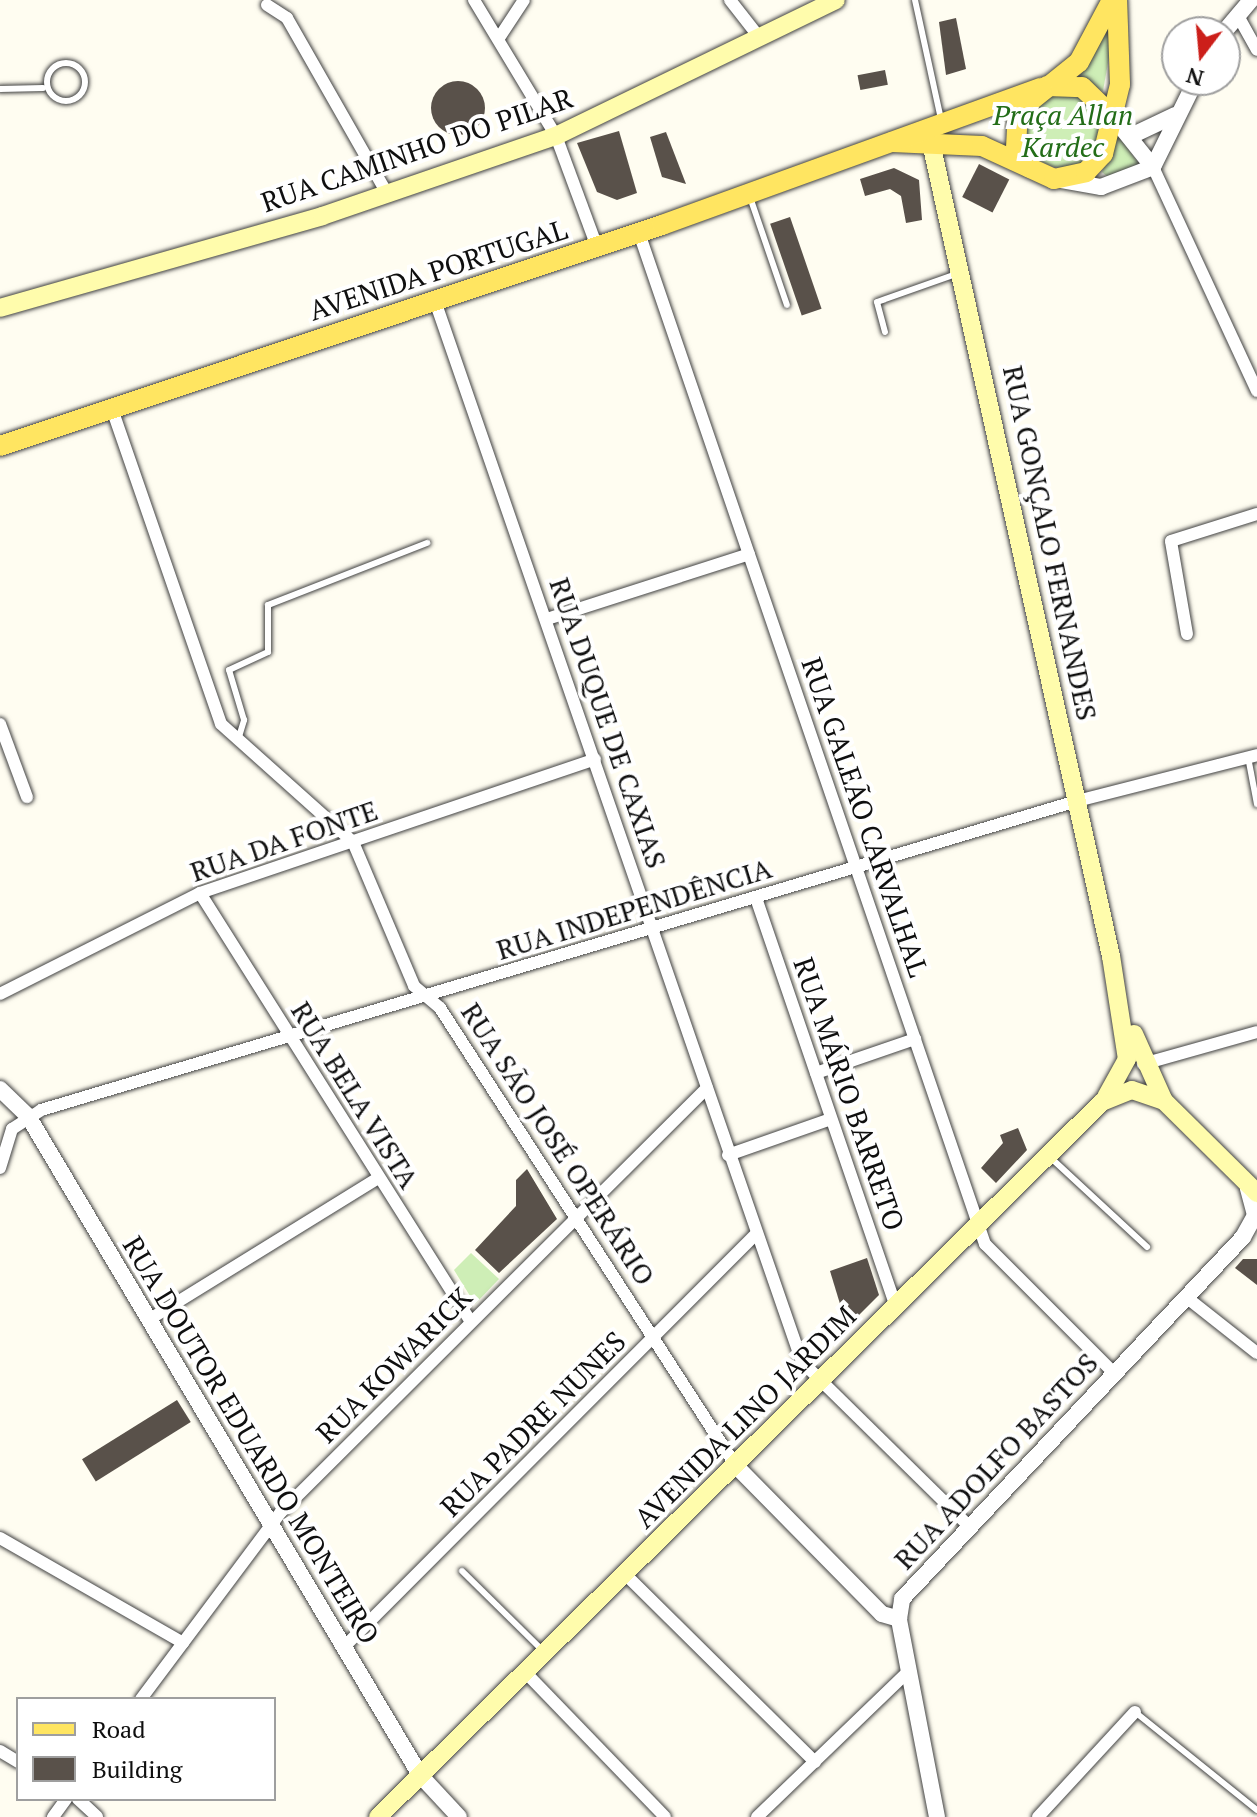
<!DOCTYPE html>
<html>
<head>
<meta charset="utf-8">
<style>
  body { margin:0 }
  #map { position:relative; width:1257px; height:1817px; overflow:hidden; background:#fffdf1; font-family:"PT Serif",serif }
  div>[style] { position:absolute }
  .green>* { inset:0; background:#ceeeb6 }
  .round { border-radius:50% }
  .building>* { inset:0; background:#59514a; transform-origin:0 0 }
  .roads { filter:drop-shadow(0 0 2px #424242) drop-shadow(0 0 2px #424242) }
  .service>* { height:6px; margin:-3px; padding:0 3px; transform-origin:3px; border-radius:3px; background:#fff }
  .service>.ring { margin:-3px; padding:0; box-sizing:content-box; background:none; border:6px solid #fff; border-radius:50% }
  .minor>* { height:12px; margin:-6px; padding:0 6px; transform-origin:6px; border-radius:6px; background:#fff }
  .tertiary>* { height:16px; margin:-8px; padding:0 8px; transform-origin:8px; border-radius:8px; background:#fff }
  .secondary>* { height:18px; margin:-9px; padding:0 9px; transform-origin:9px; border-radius:9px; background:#fffcac }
  .primary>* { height:20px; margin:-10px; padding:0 10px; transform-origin:10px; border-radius:10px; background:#ffe561 }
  span { translate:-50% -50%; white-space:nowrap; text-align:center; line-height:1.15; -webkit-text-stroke:8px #fff; paint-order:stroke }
  .park-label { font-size:28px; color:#236d18; font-style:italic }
  .street-label { font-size:28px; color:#0f0f0f }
  .legend { position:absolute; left:16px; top:1697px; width:260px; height:104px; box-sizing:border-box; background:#fff; border:2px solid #9f9f9f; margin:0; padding:10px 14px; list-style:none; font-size:24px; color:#0f0f0f }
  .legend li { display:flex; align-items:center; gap:16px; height:40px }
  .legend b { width:40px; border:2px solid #9f9f9f }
  .north { position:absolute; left:1161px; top:16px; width:80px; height:80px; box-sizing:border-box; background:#fff; border:2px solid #9f9f9f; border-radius:50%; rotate:196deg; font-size:22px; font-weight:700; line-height:32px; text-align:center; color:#0f0f0f }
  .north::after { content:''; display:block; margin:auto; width:28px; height:36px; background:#cc1f1a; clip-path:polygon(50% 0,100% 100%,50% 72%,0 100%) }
</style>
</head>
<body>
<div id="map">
  <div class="green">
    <div style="clip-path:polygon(1112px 24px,1109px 57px,1103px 91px,1078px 79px)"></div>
    <div class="round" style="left:1026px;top:94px;width:74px;height:74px"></div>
    <div style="clip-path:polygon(1118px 135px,1139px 164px,1109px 178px,1102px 172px)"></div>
    <div style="clip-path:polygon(471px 1253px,499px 1279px,475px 1304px,454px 1270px)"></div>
  </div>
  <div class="building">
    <div style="clip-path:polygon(956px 18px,966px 69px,946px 75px,939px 22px)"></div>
    <div style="left:885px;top:70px;width:15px;height:28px;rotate:79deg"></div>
    <div class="round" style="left:431px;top:81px;width:54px;height:54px"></div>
    <div style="clip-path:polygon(619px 131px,637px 193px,617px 200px,597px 192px,577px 143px)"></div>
    <div style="clip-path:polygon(666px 132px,686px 184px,662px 177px,650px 137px)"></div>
    <div style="left:979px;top:164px;width:34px;height:37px;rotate:27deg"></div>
    <div style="clip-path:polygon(894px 168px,919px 180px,922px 220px,906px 223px,901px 196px,890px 189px,865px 196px,860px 179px)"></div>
    <div style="left:790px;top:217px;width:97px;height:21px;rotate:71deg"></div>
    <div style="clip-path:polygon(1018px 1128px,1027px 1150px,996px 1183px,981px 1168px,1003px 1143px,1000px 1135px)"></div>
    <div style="clip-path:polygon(527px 1169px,557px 1219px,499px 1273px,475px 1250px,516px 1206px,516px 1180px)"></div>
    <div style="clip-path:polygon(867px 1258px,879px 1295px,847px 1327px,830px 1271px)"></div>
    <div style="clip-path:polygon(1243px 1259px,1257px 1259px,1257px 1285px,1235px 1268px)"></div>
    <div style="left:177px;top:1400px;width:26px;height:112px;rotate:58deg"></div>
  </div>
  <div class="roads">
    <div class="service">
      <div style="left:915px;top:0;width:122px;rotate:77.7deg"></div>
      <div class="ring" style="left:47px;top:63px;width:32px;height:32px"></div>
      <div style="left:0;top:89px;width:43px;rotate:-1.3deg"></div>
      <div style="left:750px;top:197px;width:114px;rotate:71.1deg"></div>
      <div style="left:885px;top:332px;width:31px;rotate:-105deg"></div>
      <div style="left:877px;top:302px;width:87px;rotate:-19.5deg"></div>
      <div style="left:238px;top:740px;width:21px;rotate:-73deg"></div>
      <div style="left:244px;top:720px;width:52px;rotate:-106.7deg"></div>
      <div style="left:229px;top:670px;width:43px;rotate:-24.8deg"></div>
      <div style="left:268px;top:652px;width:47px;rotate:-90deg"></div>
      <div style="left:268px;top:605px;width:171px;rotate:-21.3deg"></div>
      <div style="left:1248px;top:757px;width:48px;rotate:79.2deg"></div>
      <div style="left:1051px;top:1158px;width:131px;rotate:42.8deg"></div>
      <div style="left:462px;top:1571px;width:114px;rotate:44.6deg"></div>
      <div style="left:1135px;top:1712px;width:156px;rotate:38.8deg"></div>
    </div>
    <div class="minor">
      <div style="left:474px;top:0;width:159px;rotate:58.9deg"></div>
      <div style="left:556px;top:136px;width:118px;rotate:69.7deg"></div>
      <div style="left:730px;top:0;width:47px;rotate:51.9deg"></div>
      <div style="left:267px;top:5px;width:24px;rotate:33deg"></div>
      <div style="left:287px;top:18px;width:202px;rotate:60.3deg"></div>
      <div style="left:1237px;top:14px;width:41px;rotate:60.9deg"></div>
      <div style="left:499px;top:38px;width:45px;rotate:-56.7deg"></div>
      <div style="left:1153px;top:167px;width:247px;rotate:65.1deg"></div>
      <div style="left:639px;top:233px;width:1069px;rotate:71.11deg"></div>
      <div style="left:985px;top:1244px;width:182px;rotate:45deg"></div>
      <div style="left:435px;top:301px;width:1123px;rotate:70.92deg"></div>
      <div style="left:802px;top:1362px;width:234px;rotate:44.5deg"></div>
      <div style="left:112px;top:409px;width:333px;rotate:70.9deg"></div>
      <div style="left:221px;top:724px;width:177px;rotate:41.8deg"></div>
      <div style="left:353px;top:842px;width:156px;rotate:67deg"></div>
      <div style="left:414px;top:986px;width:34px;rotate:40deg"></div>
      <div style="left:440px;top:1008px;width:545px;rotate:57.13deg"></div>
      <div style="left:547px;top:619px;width:212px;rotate:-17.8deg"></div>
      <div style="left:1187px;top:634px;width:94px;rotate:-99.8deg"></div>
      <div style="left:1171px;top:541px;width:90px;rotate:-17.4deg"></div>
      <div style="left:0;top:724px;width:78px;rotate:69.7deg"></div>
      <div style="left:200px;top:893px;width:507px;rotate:57.72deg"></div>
      <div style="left:756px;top:898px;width:431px;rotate:71.1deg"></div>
      <div style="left:0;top:994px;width:224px;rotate:-26.8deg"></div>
      <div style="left:200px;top:893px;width:417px;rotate:-18.7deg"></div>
      <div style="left:1143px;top:1064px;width:118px;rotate:-15.7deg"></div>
      <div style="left:816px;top:1073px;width:105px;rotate:-19deg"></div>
      <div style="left:728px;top:1155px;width:109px;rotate:-19.3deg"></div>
      <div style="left:0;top:1168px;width:41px;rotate:-72.9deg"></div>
      <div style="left:12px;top:1129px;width:35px;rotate:-33deg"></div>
      <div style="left:41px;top:1110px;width:1081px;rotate:-16.61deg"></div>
      <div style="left:1077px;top:801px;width:186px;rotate:-14.3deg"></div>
      <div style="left:1186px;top:1297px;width:90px;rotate:38.3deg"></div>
      <div style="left:150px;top:1319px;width:268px;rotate:-31.7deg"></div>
      <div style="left:0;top:1538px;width:211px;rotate:29.8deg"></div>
      <div style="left:626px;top:1575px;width:266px;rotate:44.7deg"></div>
      <div style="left:344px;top:1647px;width:583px;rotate:-45.07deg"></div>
      <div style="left:526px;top:1673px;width:200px;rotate:46deg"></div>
      <div style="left:141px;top:1699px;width:234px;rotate:-53.2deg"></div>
      <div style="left:281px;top:1512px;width:601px;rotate:-44.87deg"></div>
      <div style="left:0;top:1751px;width:21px;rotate:31deg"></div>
      <div style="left:78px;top:1799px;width:26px;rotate:43deg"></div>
      <div style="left:53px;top:1817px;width:22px;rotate:-54deg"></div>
      <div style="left:757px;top:1817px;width:212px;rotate:-43.9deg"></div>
      <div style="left:1038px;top:1817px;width:143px;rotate:-47.3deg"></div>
    </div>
    <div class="tertiary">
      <div style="left:1224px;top:32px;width:42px;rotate:-49.8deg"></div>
      <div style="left:1113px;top:117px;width:64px;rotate:51.3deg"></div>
      <div style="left:1131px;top:136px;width:49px;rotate:-25.5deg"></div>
      <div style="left:1153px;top:167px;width:97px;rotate:-63.7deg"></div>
      <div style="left:1056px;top:179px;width:46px;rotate:10.1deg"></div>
      <div style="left:1101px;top:187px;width:56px;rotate:-21deg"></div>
      <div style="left:0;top:1089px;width:39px;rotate:44deg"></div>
      <div style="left:28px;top:1116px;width:767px;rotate:59.25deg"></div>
      <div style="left:420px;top:1775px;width:57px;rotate:47.1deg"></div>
      <div style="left:736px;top:1466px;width:208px;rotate:45.4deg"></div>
      <div style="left:882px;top:1614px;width:18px;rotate:16deg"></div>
      <div style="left:937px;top:1817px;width:202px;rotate:-100.9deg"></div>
      <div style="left:899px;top:1619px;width:20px;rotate:-81deg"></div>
      <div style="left:902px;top:1599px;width:497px;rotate:-46.7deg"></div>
      <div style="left:1243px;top:1237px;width:25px;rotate:-61deg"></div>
      <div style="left:1255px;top:1215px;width:28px;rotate:-105deg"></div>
    </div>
    <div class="secondary">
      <div style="left:931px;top:143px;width:833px;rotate:77.52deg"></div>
      <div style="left:1111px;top:956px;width:104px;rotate:81.2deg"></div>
      <div style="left:1127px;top:1059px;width:43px;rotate:118.9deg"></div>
      <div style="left:0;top:308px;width:335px;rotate:-15.9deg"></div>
      <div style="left:322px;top:216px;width:247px;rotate:-18.9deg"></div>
      <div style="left:556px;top:136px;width:311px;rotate:-25.9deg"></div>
      <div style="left:1134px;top:1034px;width:73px;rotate:65.9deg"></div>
      <div style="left:1164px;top:1101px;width:131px;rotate:44.7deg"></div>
      <div style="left:378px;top:1817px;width:1018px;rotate:-44.64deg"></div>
      <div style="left:1102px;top:1102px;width:32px;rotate:-22deg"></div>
      <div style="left:1132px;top:1090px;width:34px;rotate:19deg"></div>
    </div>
    <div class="primary">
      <div style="left:1047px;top:86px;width:35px;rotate:2deg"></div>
      <div style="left:1082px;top:87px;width:43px;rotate:44.1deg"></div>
      <div style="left:892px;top:142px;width:90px;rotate:2.5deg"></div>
      <div style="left:982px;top:146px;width:79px;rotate:24.6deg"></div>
      <div style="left:1054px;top:179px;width:33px;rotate:-12deg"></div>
      <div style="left:1086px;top:172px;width:25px;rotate:-47deg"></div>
      <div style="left:1103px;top:154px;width:72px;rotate:-76.3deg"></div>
      <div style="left:1120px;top:84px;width:84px;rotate:-92deg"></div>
      <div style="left:1030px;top:168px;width:24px;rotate:-125deg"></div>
      <div style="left:1016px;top:148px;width:37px;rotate:-87deg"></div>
      <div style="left:1018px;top:111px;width:78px;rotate:-38.8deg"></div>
      <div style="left:1079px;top:62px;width:70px;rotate:-62deg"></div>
      <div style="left:0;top:446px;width:698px;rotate:-18.46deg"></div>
      <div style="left:662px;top:225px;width:403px;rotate:-19.9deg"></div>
    </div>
  </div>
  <div class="park-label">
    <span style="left:1063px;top:131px">Praça Allan<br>Kardec</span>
  </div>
  <div class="street-label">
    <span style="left:417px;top:150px;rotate:-19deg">RUA CAMINHO DO PILAR</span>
    <span style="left:438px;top:270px;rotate:-18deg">AVENIDA PORTUGAL</span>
    <span style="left:1050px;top:543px;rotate:78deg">RUA GONÇALO FERNANDES</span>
    <span style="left:608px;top:723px;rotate:71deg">RUA DUQUE DE CAXIAS</span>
    <span style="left:865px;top:817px;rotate:71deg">RUA GALEÃO CARVALHAL</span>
    <span style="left:284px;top:841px;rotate:-19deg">RUA DA FONTE</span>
    <span style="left:634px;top:909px;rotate:-17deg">RUA INDEPENDÊNCIA</span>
    <span style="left:849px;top:1094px;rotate:71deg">RUA MÁRIO BARRETO</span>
    <span style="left:355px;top:1095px;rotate:58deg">RUA BELA VISTA</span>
    <span style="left:558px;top:1144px;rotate:57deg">RUA SÃO JOSÉ OPERÁRIO</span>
    <span style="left:394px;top:1365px;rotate:-45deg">RUA KOWARICK</span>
    <span style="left:745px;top:1417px;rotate:-45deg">AVENIDA LINO JARDIM</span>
    <span style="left:533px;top:1424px;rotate:-45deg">RUA PADRE NUNES</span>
    <span style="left:251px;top:1440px;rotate:59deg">RUA DOUTOR EDUARDO MONTEIRO</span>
    <span style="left:996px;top:1461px;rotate:-47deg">RUA ADOLFO BASTOS</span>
  </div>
  <ul class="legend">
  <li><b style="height:10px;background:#ffe561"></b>Road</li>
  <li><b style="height:22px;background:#59514a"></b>Building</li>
  </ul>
  <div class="north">N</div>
</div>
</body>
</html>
